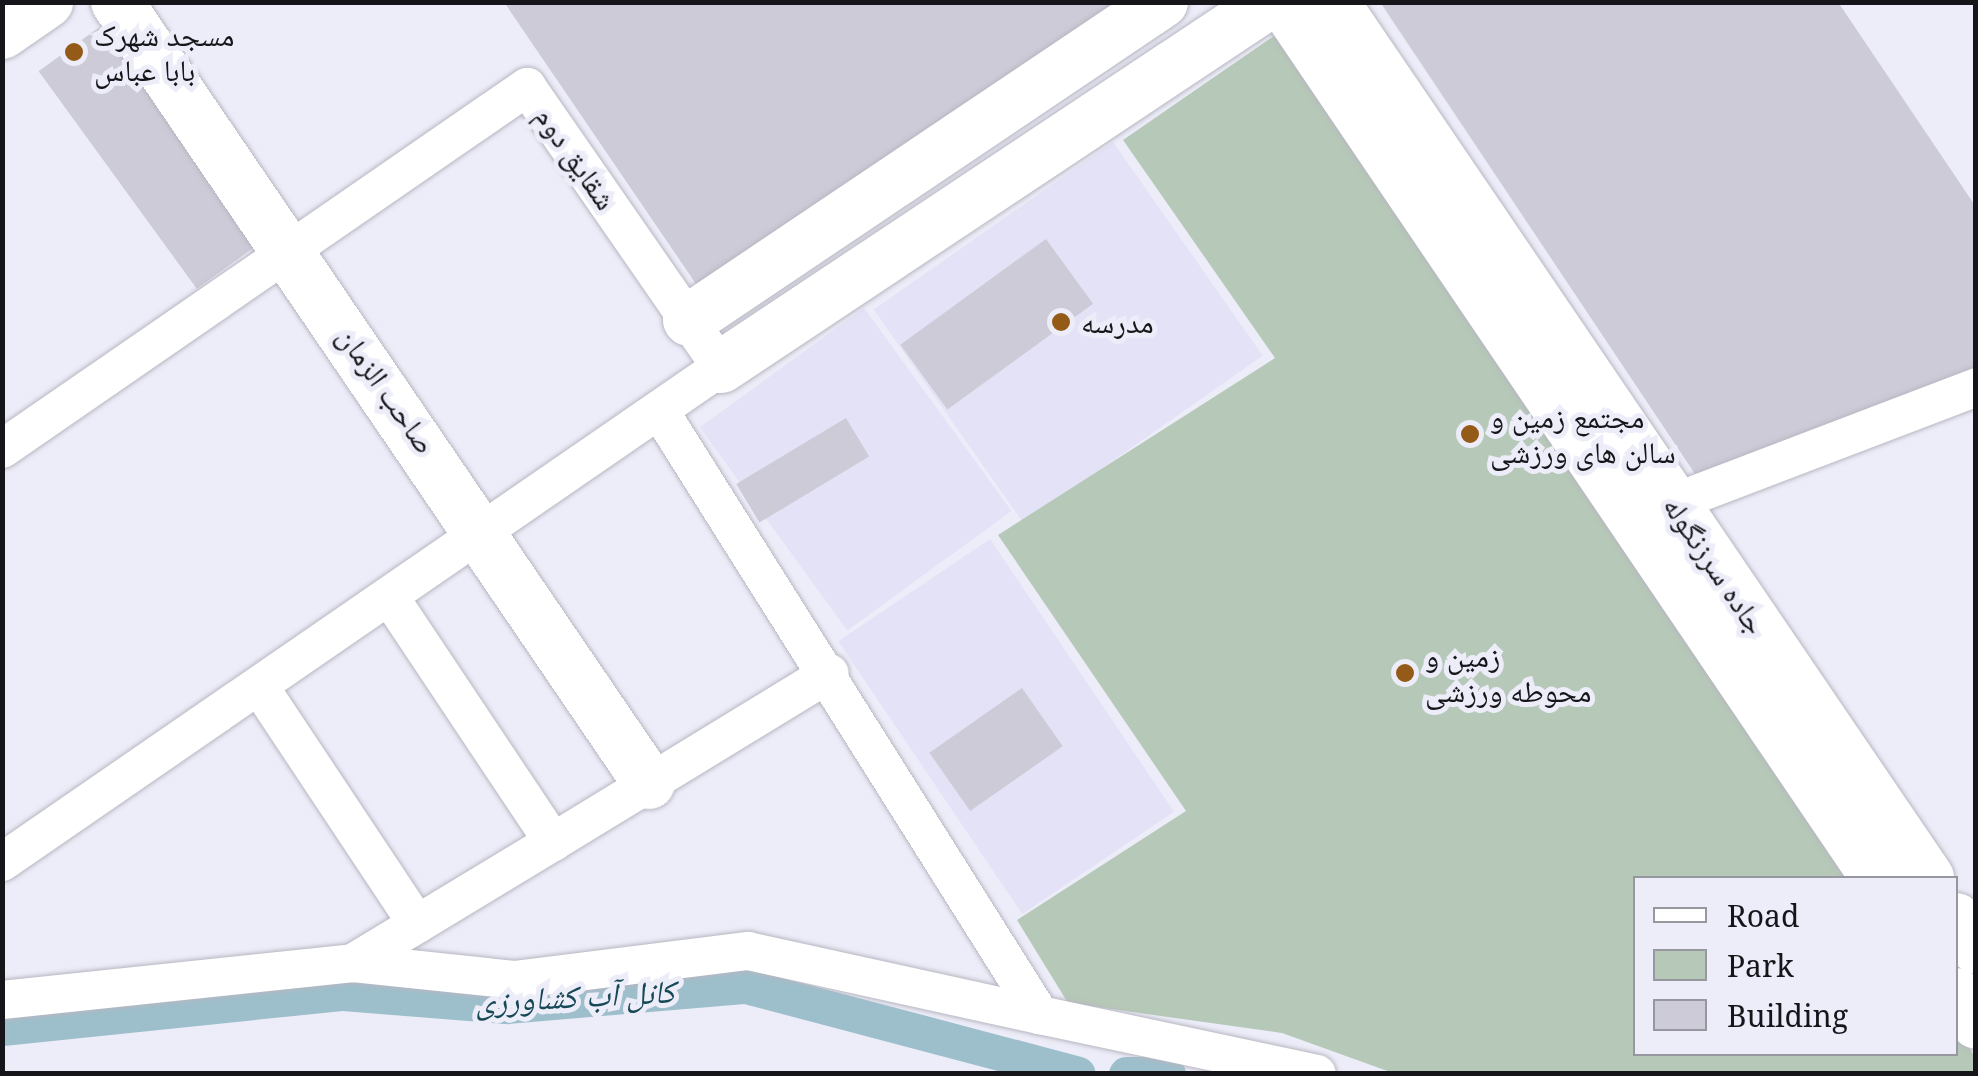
<!DOCTYPE html>
<html>
<head>
<meta charset="utf-8">
<style>
  body { margin:0 }
  #map { position:relative; width:1978px; height:1076px; overflow:hidden; background:#ededf9; font-family:"Noto Serif","Noto Naskh Arabic",serif }
  div>[style] { position:absolute }
  .built>* { inset:0; background:#e3e2f6; transform-origin:0 0 }
  .green>* { inset:0; background:#b6c8b7 }
  .canal>* { height:35px; margin:-17.5px; padding:0 17.5px; transform-origin:17.5px; border-radius:17.5px; background:#9dbfcb }
  .building>* { inset:0; background:#cccbd7; transform-origin:0 0 }
  .roads { filter:drop-shadow(0 0 2px #b7b7c2) drop-shadow(0 0 2px #b7b7c2) }
  .street>* { height:38px; margin:-19px; padding:0 19px; transform-origin:19px; border-radius:19px; background:#fff }
  .secondary>* { height:52px; margin:-26px; padding:0 26px; transform-origin:26px; border-radius:26px; background:#fff }
  .dots>* { width:28px; height:28px; translate:-50% -50%; box-sizing:border-box; border:5px solid #ededf9; border-radius:50% }
  span { translate:-50% -50%; white-space:nowrap; text-align:center; line-height:1.15; -webkit-text-stroke:10px #ededf9; paint-order:stroke }
  .poi-label { font-size:30px; color:#16161a }
  .left { translate:0 -50%; text-align:left }
  .street-label { font-size:30px; color:#16161a }
  .water-label { font-size:32px; color:#174856; font-style:italic }
  .frame { position:absolute; inset:0; border:5px solid #16161a; pointer-events:none }
  .legend { position:absolute; left:1633px; top:876px; width:325px; height:180px; box-sizing:border-box; background:#ededf9; border:2px solid #9797a0; margin:0; padding:12px 18px; list-style:none; font-size:30px; color:#16161a }
  .legend li { display:flex; align-items:center; gap:20px; height:50px }
  .legend b { width:50px; border:2px solid #9797a0 }
</style>
</head>
<body>
<div id="map">
  <div class="built">
    <div style="left:1113px;top:142px;width:261px;height:292px;rotate:55deg"></div>
    <div style="left:864px;top:308px;width:251px;height:203px;rotate:54deg"></div>
    <div style="left:990px;top:539px;width:329px;height:183px;rotate:56deg"></div>
  </div>
  <div class="green">
    <div style="clip-path:polygon(1284px 29px,1855px 878px,1636px 878px,1636px 1054px,1956px 1054px,1956px 1027px,1975px 1057px,1975px 1073px,1393px 1073px,1282px 1033px,1068px 1003px,1017px 920px,1186px 811px,998px 535px,1275px 358px,1123px 140px)"></div>
  </div>
  <div class="canal">
    <div style="left:2px;top:1028px;width:343px;rotate:-5.9deg"></div>
    <div style="left:343px;top:993px;width:164px;rotate:4.6deg"></div>
    <div style="left:506px;top:1006px;width:241px;rotate:-4.8deg"></div>
    <div style="left:746px;top:986px;width:343px;rotate:14.8deg"></div>
    <div style="left:1126px;top:1074px;width:42px"></div>
  </div>
  <div class="building">
    <div style="clip-path:polygon(504px 2px,1118px 2px,696px 284px)"></div>
    <div style="clip-path:polygon(1380px 2px,1838px 2px,1976px 207px,1976px 368px,1699px 480px)"></div>
    <div style="left:105px;top:23px;width:269px;height:82px;rotate:54deg"></div>
    <div style="left:1046px;top:239px;width:80px;height:180px;rotate:54deg"></div>
    <div style="left:846px;top:418px;width:45px;height:128px;rotate:59deg"></div>
    <div style="left:1022px;top:688px;width:71px;height:113px;rotate:55deg"></div>
  </div>
  <div class="roads">
    <div class="street">
      <div style="left:2px;top:449px;width:638px;rotate:-34.59deg"></div>
      <div style="left:527px;top:87px;width:341px;rotate:55.3deg"></div>
      <div style="left:721px;top:367px;width:873px;rotate:145.45deg"></div>
      <div style="left:1673px;top:503px;width:324px;rotate:-20.9deg"></div>
      <div style="left:389px;top:596px;width:296px;rotate:56.3deg"></div>
      <div style="left:553px;top:842px;width:324px;rotate:-31.4deg"></div>
      <div style="left:259px;top:686px;width:286px;rotate:56.4deg"></div>
      <div style="left:353px;top:963px;width:234px;rotate:-31.2deg"></div>
      <div style="left:2px;top:1000px;width:353px;rotate:-6deg"></div>
      <div style="left:353px;top:963px;width:162px;rotate:6deg"></div>
      <div style="left:514px;top:980px;width:236px;rotate:-7.1deg"></div>
      <div style="left:748px;top:951px;width:299px;rotate:12.4deg"></div>
      <div style="left:1040px;top:1015px;width:715px;rotate:-122.2deg"></div>
      <div style="left:1040px;top:1015px;width:283px;rotate:12deg"></div>
    </div>
    <div class="secondary">
      <div style="left:117px;top:2px;width:945px;rotate:55.74deg"></div>
      <div style="left:1283px;top:2px;width:1058px;rotate:55.86deg"></div>
      <div style="left:1333px;top:2px;width:1059px;rotate:55.81deg"></div>
      <div style="left:2px;top:33px;width:55px;rotate:-34.6deg"></div>
      <div style="left:689px;top:320px;width:570px;rotate:-33.91deg"></div>
      <div style="left:721px;top:367px;width:659px;rotate:-33.62deg"></div>
      <div style="left:1956px;top:919px;width:35px;rotate:55deg"></div>
      <div style="left:1956px;top:994px;width:35px;rotate:55deg"></div>
    </div>
  </div>
  <div class="dots">
    <div style="left:74px;top:52px;background:#945a18"></div>
    <div style="left:1061px;top:322px;background:#945a18"></div>
    <div style="left:1470px;top:434px;background:#945a18"></div>
    <div style="left:1405px;top:673px;background:#945a18"></div>
  </div>
  <div class="poi-label">
    <span class="left" style="left:94px;top:52px">مسجد شهرک<br>بابا عباس</span>
    <span class="left" style="left:1081px;top:322px">مدرسه</span>
    <span class="left" style="left:1490px;top:434px">مجتمع زمین و<br>سالن های ورزشی</span>
    <span class="left" style="left:1425px;top:673px">زمین و<br>محوطه ورزشی</span>
  </div>
  <div class="street-label">
    <span style="left:576px;top:158px;rotate:55deg">شقایق دوم</span>
    <span style="left:387px;top:390px;rotate:55deg">صاحب الزمان</span>
    <span style="left:1715px;top:565px;rotate:56deg">جاده سرزنگوله</span>
  </div>
  <div class="water-label">
    <span style="left:575px;top:996px;rotate:-3deg">کانل آب کشاورزی</span>
  </div>
  <div class="frame"></div>
  <ul class="legend">
  <li><b style="height:12px;background:#fff"></b>Road</li>
  <li><b style="height:28px;background:#b6c8b7"></b>Park</li>
  <li><b style="height:28px;background:#cccbd7"></b>Building</li>
  </ul>
</div>
</body>
</html>
